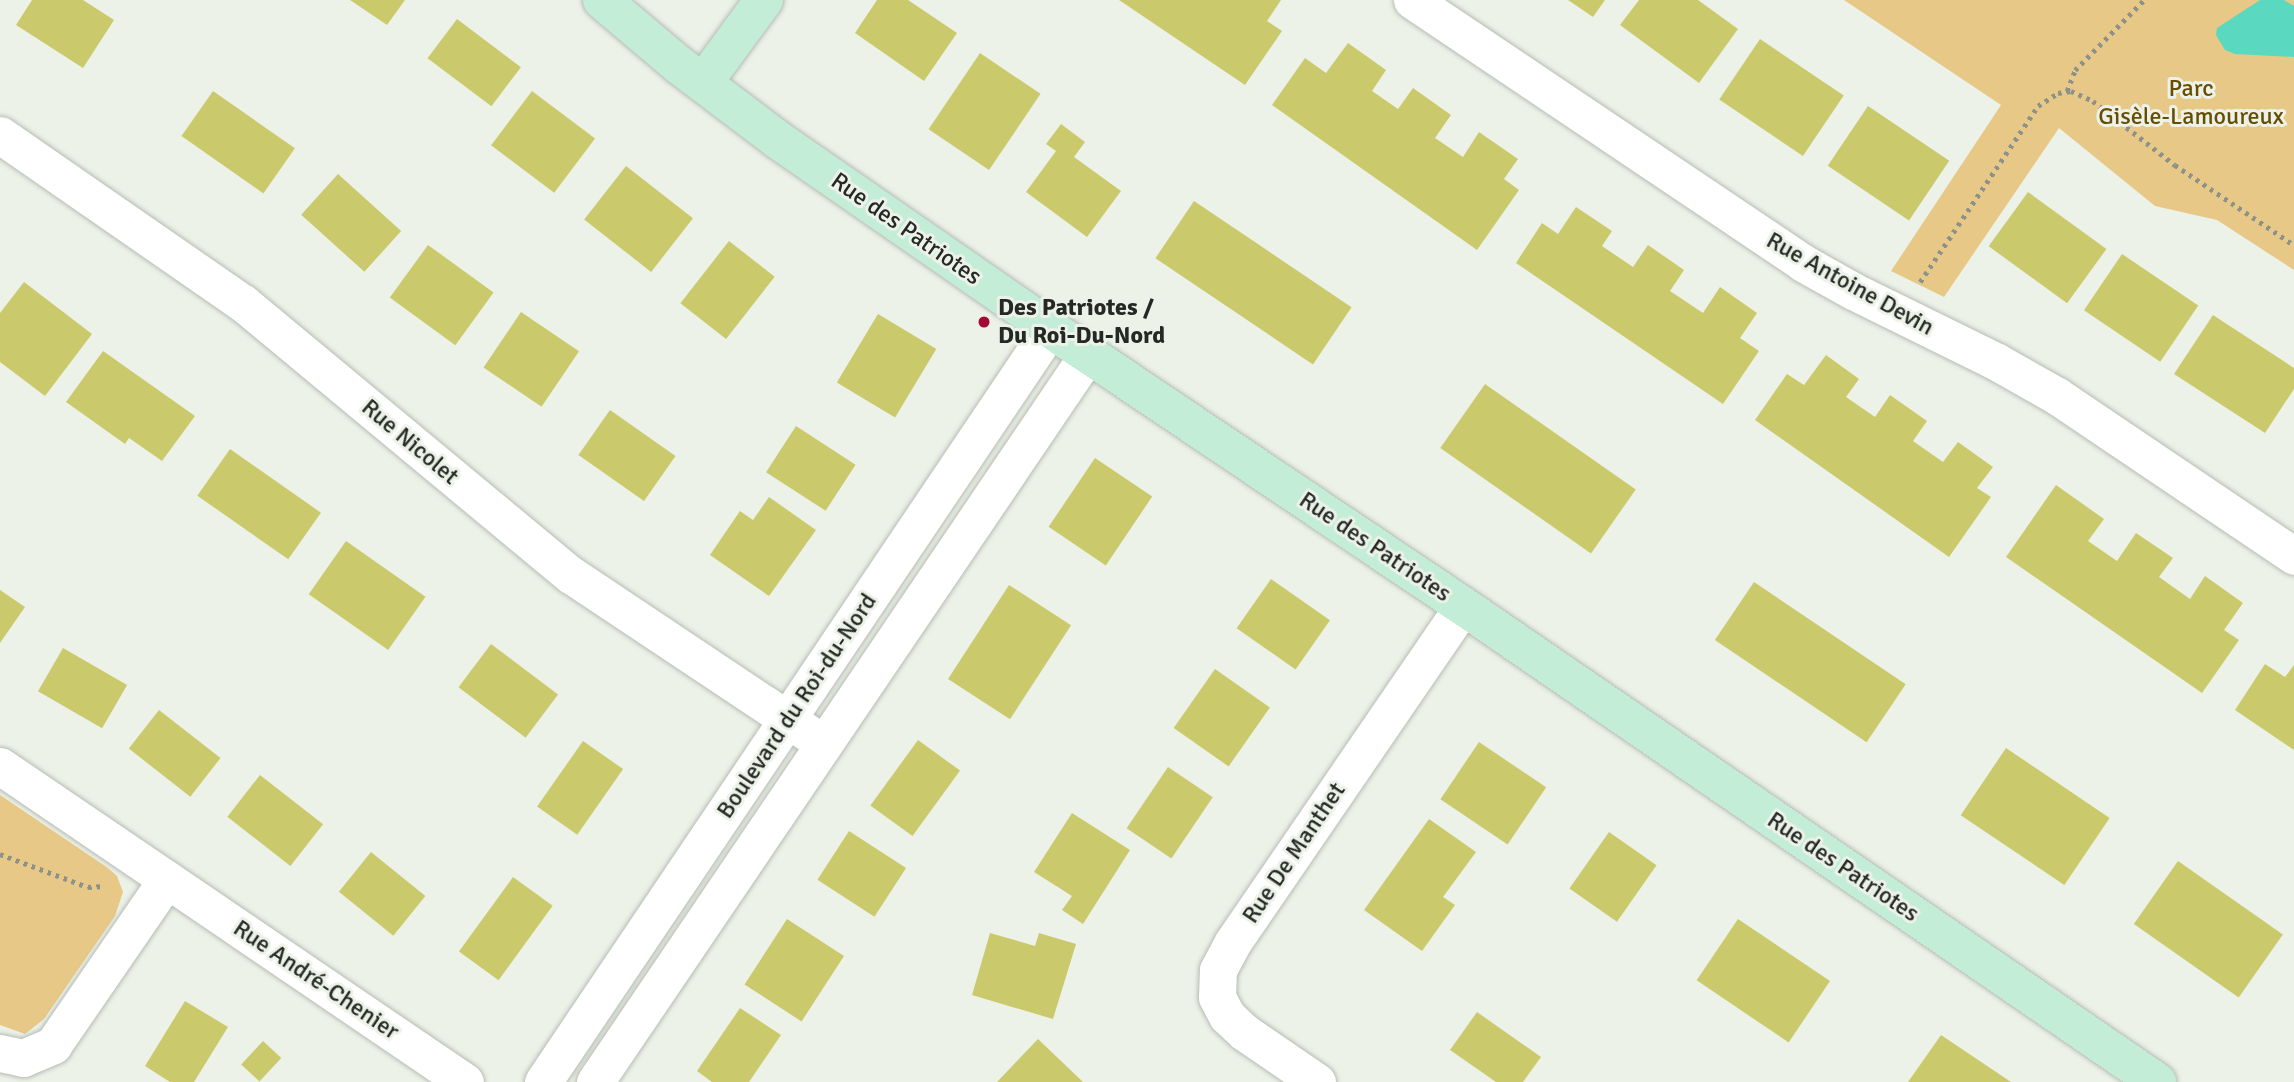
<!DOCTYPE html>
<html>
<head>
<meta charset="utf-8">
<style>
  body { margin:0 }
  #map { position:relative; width:2294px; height:1082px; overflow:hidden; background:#ecf2e8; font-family:Signika,sans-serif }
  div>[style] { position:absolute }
  .green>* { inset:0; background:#e7c886 }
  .water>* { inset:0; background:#5bd8c0 }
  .building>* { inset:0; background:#caca6d; transform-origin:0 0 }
  .path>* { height:4.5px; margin-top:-2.25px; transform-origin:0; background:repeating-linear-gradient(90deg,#8c918a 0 3.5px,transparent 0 8.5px) }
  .roads { filter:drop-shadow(0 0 2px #b7bcb3) drop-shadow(0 0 2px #b7bcb3) }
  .street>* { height:37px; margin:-18.5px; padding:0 18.5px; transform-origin:18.5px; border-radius:18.5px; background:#fff }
  .secondary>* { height:38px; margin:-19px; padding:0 19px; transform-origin:19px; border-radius:19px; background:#c3edd7 }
  .dots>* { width:19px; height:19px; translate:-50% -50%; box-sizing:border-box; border:4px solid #ecf2e8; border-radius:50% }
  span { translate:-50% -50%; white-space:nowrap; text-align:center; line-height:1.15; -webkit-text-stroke:6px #ecf2e8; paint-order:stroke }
  .park-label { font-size:24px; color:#674d03 }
  .street-label { font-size:24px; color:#252824 }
  .poi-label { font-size:24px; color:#252824; font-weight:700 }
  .left { translate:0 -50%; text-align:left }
</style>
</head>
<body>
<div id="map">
  <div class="green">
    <div style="clip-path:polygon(1844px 0,2294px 0,2294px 270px,2217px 220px,2155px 206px,2059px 128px,1944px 297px,1891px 271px,2001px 105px)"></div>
    <div style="clip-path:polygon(0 795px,108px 868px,117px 876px,123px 892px,115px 916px,44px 1019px,25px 1034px,0 1025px)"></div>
  </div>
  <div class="water">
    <div style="clip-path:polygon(2260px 0,2284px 0,2294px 6px,2294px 57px,2235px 54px,2225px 50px,2216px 35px,2217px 28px)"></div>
  </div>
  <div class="building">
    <div style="clip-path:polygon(32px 0,83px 0,114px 20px,83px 68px,16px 25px)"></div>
    <div style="clip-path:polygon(350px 0,405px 0,387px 25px)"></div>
    <div style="clip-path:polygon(877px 0,908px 0,957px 33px,924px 81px,855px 33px)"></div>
    <div style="clip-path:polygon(1119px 0,1281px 0,1267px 21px,1282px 31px,1245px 85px)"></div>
    <div style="clip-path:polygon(1568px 0,1605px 0,1593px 17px)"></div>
    <div style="clip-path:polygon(1639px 0,1698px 0,1738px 29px,1699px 83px,1620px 25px)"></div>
    <div style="left:457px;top:19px;width:80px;height:49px;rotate:37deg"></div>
    <div style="left:1760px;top:39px;width:101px;height:73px;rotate:34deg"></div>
    <div style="clip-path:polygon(1348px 43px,1386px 70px,1372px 91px,1398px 109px,1413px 88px,1451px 115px,1435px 138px,1463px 157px,1479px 132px,1518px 159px,1504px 179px,1519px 190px,1477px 250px,1272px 105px,1305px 58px,1326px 73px)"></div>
    <div style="left:980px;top:53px;width:73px;height:92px;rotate:34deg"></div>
    <div style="left:213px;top:91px;width:100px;height:55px;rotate:35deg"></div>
    <div style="left:532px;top:91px;width:79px;height:68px;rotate:37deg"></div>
    <div style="left:1868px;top:106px;width:98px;height:72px;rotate:34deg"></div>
    <div style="clip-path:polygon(1061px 124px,1085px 142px,1074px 157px,1121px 191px,1087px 237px,1026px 192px,1056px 151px,1046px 144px)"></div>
    <div style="left:626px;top:166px;width:85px;height:68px;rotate:38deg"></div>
    <div style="left:338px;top:174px;width:85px;height:55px;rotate:42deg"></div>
    <div style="left:2028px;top:192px;width:97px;height:67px;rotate:36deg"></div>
    <div style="left:1194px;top:201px;width:190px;height:69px;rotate:34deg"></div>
    <div style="clip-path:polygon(1576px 207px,1612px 231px,1602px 246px,1633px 267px,1648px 245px,1684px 270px,1670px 291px,1703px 313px,1720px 287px,1757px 313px,1740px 338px,1759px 351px,1723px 404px,1516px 263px,1542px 223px,1558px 234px)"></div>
    <div style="left:729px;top:241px;width:58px;height:79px;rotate:38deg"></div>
    <div style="left:428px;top:245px;width:81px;height:65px;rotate:36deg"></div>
    <div style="left:2122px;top:254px;width:92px;height:68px;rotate:34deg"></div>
    <div style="clip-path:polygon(24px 282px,92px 334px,45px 396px,0 362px,0 313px)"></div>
    <div style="left:521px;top:312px;width:70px;height:67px;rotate:34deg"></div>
    <div style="left:878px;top:314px;width:68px;height:80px;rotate:31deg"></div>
    <div style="clip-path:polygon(2213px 315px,2294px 368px,2294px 389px,2265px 433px,2174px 374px)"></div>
    <div style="clip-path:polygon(103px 351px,195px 416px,162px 461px,129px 438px,125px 444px,66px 402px)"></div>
    <div style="clip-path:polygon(1826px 355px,1859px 379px,1846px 397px,1875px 417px,1890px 395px,1927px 421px,1913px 441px,1943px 462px,1958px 442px,1993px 467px,1977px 488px,1991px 497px,1949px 557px,1755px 420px,1787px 374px,1804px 385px)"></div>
    <div style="left:1485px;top:384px;width:184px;height:78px;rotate:35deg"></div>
    <div style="left:610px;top:410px;width:80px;height:55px;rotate:35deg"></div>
    <div style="left:796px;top:426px;width:71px;height:55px;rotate:33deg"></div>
    <div style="left:230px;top:449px;width:111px;height:57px;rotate:35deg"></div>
    <div style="left:1095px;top:458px;width:69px;height:83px;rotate:34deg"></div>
    <div style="clip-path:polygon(2056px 485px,2104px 519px,2088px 541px,2117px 561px,2136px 533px,2173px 558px,2159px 577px,2190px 599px,2205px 576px,2243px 603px,2224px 630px,2239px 640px,2202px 693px,2006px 557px)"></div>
    <div style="clip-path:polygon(769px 497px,816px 530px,769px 596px,710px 555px,740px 511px,753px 520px)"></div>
    <div style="left:346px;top:541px;width:97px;height:65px;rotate:35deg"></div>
    <div style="left:1271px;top:579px;width:72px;height:60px;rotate:35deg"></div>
    <div style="left:1754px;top:582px;width:183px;height:70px;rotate:34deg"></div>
    <div style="left:1009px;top:585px;width:74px;height:112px;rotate:33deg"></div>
    <div style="clip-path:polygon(0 590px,25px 607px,0 643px)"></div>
    <div style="left:491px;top:644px;width:84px;height:54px;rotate:37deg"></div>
    <div style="left:63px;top:648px;width:74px;height:50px;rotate:30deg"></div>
    <div style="clip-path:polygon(2265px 664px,2285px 677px,2294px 665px,2294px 750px,2235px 710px)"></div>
    <div style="left:1215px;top:669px;width:67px;height:72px;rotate:35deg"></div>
    <div style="left:159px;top:710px;width:78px;height:49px;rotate:38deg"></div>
    <div style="left:918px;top:740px;width:52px;height:81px;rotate:36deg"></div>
    <div style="left:583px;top:741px;width:49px;height:80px;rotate:35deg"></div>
    <div style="left:1479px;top:742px;width:81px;height:69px;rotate:34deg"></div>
    <div style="left:2006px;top:748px;width:125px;height:81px;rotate:34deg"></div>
    <div style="left:1168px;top:767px;width:54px;height:74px;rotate:34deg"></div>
    <div style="left:260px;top:775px;width:80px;height:53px;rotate:38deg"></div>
    <div style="clip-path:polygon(1072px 813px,1130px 850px,1083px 924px,1062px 910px,1072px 896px,1034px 872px)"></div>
    <div style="clip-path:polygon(1429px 819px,1476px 852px,1443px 897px,1455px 905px,1422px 951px,1364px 910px)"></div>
    <div style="left:849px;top:831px;width:68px;height:58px;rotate:33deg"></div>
    <div style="left:1609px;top:832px;width:58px;height:69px;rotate:35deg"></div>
    <div style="left:371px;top:852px;width:70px;height:51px;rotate:39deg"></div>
    <div style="left:2178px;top:861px;width:128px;height:77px;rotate:35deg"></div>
    <div style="left:513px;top:877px;width:49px;height:92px;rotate:36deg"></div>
    <div style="left:787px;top:919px;width:68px;height:78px;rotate:33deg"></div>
    <div style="left:1738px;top:919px;width:111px;height:74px;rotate:34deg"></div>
    <div style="clip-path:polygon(990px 933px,1035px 946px,1039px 933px,1076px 944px,1053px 1019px,972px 995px)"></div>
    <div style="clip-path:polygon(185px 1001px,228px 1027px,194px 1082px,170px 1082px,145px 1066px)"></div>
    <div style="clip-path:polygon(740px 1008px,781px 1035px,749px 1082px,712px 1082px,697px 1071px)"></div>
    <div style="clip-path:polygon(1477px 1012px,1541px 1057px,1523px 1082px,1496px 1082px,1450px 1050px)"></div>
    <div style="clip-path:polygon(1941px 1035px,2011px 1082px,1908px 1082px)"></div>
    <div style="clip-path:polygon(1038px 1039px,1083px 1082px,997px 1082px)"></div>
    <div style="left:263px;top:1041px;width:25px;height:32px;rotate:43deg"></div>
  </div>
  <div class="path">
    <div style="left:2067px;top:91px;width:22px;rotate:-69deg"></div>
    <div style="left:2075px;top:70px;width:98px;rotate:-45.4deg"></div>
    <div style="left:1920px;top:282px;width:212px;rotate:-56.2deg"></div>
    <div style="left:2038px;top:106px;width:24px;rotate:-33deg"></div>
    <div style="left:2058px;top:93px;width:13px;rotate:-9deg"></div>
    <div style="left:2071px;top:91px;width:24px;rotate:24deg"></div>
    <div style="left:2093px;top:101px;width:104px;rotate:38deg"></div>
    <div style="left:2175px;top:165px;width:143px;rotate:33.9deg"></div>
    <div style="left:0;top:854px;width:94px;rotate:20.6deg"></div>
    <div style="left:88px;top:887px;width:17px;rotate:-3deg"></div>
  </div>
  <div class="roads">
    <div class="street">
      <div style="left:1412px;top:0;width:471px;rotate:33.9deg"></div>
      <div style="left:1803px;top:263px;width:57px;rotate:29.2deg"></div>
      <div style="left:1853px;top:291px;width:161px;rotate:26.2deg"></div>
      <div style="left:1997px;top:362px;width:69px;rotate:29.5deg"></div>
      <div style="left:2057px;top:396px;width:286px;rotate:34deg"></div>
      <div style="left:0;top:135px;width:295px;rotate:34.7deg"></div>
      <div style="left:243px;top:303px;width:426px;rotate:39.7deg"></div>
      <div style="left:571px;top:575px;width:304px;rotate:33.7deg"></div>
      <div style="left:0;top:766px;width:562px;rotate:34.2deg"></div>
      <div style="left:0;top:1053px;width:24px;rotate:12deg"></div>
      <div style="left:23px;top:1058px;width:33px;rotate:-23deg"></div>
      <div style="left:53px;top:1045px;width:201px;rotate:-55.5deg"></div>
      <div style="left:543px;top:1082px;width:908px;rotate:-56.05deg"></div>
      <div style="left:595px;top:1082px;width:879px;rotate:-55.89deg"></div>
      <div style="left:1317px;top:1082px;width:88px;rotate:-145.6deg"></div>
      <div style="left:1244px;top:1032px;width:23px;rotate:-137deg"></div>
      <div style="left:1227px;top:1016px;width:21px;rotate:-118deg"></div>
      <div style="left:1217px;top:997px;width:27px;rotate:-88deg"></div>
      <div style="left:1218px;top:970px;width:32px;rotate:-62deg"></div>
      <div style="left:1233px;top:942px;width:407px;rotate:-55.6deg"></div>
    </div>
    <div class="secondary">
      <div style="left:602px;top:0;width:101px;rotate:40.2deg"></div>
      <div style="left:679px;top:65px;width:124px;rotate:37.1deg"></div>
      <div style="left:778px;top:140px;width:351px;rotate:34.7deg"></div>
      <div style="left:1067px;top:340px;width:477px;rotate:33.9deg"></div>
      <div style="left:1463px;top:606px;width:842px;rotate:34.45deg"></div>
      <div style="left:703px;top:83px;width:103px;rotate:-53.7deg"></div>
    </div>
  </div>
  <div class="dots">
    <div style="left:984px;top:322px;background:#a40835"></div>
  </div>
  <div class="park-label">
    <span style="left:2191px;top:103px">Parc<br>Gisèle-Lamoureux</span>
  </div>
  <div class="street-label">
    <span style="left:906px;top:229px;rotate:35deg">Rue des Patriotes</span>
    <span style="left:1850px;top:284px;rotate:29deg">Rue Antoine Devin</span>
    <span style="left:410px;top:442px;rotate:40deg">Rue Nicolet</span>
    <span style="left:1375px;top:547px;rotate:34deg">Rue des Patriotes</span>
    <span style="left:797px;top:706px;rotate:-56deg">Boulevard du Roi-du-Nord</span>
    <span style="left:1294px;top:853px;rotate:-56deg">Rue De Manthet</span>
    <span style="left:1843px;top:867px;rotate:34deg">Rue des Patriotes</span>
    <span style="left:316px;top:980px;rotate:34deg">Rue André-Chenier</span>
  </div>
  <div class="poi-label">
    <span class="left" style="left:998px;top:322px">Des Patriotes /<br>Du Roi-Du-Nord</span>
  </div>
</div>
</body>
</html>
